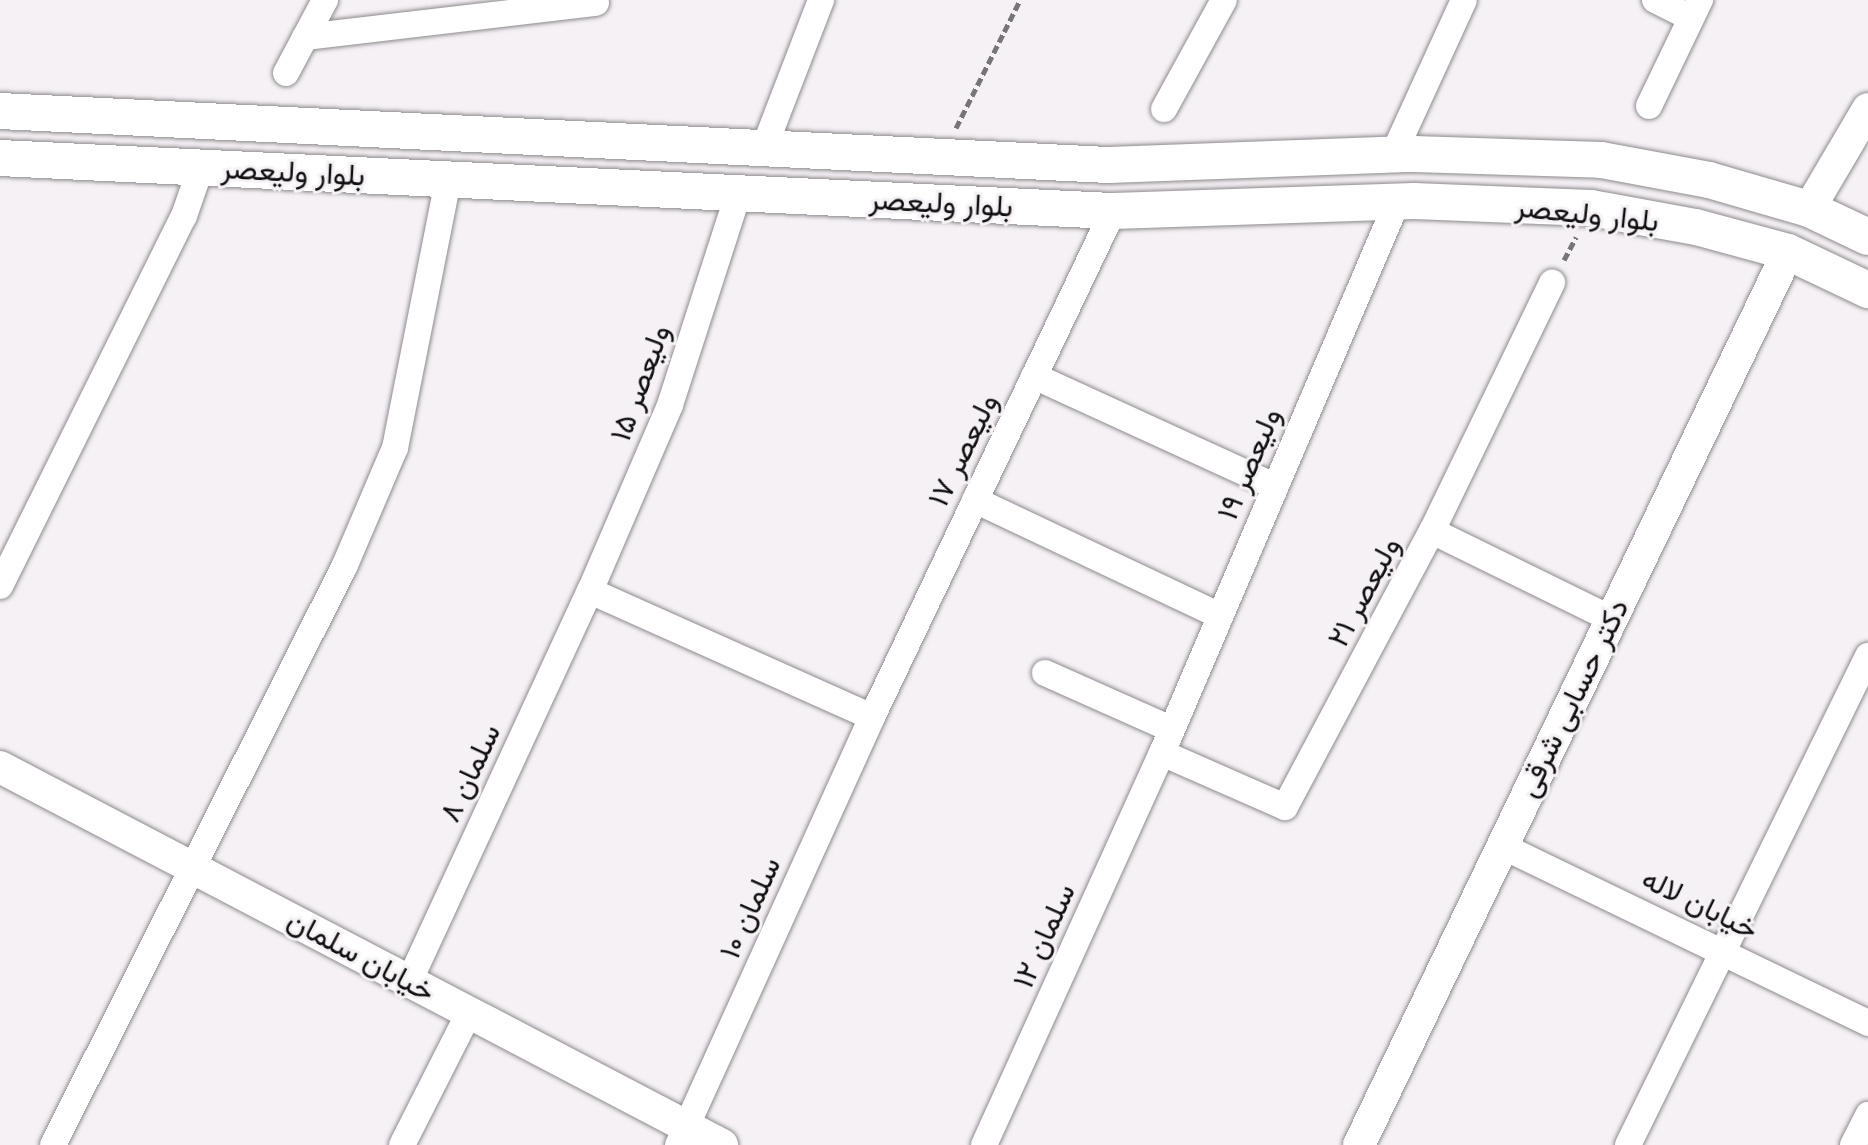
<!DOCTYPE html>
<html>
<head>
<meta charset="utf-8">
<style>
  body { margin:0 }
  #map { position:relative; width:1868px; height:1145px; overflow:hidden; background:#f5f1f5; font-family:"Space Grotesk",Vazirmatn,sans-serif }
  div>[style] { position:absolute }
  .path>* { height:5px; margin-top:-2.5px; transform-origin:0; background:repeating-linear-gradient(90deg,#777577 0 8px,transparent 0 12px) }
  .roads { filter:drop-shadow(0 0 2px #8e8a8e) drop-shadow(0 0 2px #8e8a8e) }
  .minor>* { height:26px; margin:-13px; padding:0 13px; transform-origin:13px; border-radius:13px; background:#fff }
  .tertiary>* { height:32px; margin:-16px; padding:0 16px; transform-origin:16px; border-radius:16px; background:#fff }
  .secondary>* { height:36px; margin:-18px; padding:0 18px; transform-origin:18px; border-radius:18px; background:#fff }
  span { translate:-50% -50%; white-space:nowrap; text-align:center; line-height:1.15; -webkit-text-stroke:6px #f5f1f5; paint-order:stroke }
  .street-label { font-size:30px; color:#0f0e0f }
</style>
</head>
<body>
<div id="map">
  <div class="path">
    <div style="left:956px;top:128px;width:143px;rotate:-63.4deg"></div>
    <div style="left:1564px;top:260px;width:26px;rotate:-62deg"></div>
  </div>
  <div class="roads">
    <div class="minor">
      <div style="left:1655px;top:0;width:40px;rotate:26.6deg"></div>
      <div style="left:305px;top:37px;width:293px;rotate:-6.7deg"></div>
      <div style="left:286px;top:73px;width:83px;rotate:-61.9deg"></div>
      <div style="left:1649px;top:106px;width:118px;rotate:-64.3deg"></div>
      <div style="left:1164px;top:109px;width:124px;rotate:-61.2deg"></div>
      <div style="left:764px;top:148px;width:159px;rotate:-68.9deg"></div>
      <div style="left:1393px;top:155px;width:170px;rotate:-65.4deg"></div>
      <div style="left:1034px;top:376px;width:264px;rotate:24.6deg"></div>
      <div style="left:975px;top:500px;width:269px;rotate:25.3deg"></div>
      <div style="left:1432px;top:531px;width:200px;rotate:26.1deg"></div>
      <div style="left:0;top:586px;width:413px;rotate:-63.6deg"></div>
      <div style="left:184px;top:216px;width:52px;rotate:-70.9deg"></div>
      <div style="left:590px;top:591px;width:309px;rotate:24.1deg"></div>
      <div style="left:1045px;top:673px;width:138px;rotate:24deg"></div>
      <div style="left:1162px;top:753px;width:134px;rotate:23.7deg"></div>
      <div style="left:1285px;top:807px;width:313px;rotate:-62deg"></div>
      <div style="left:1432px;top:531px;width:276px;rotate:-64.2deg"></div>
      <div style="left:1502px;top:846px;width:407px;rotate:25.8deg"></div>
      <div style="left:409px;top:982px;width:431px;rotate:-65.2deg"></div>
      <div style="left:590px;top:591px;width:202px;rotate:-66.7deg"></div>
      <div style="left:670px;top:405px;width:222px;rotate:-72.1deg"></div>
      <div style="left:53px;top:1145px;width:649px;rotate:-63.28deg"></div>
      <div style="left:345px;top:565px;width:127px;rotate:-66.9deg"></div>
      <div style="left:395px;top:448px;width:273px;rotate:-78.8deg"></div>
      <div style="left:402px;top:1145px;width:148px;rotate:-63.1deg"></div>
      <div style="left:678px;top:1145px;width:470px;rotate:-65.6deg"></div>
      <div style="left:872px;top:717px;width:560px;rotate:-64.53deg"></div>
      <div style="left:984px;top:1145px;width:431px;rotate:-65.6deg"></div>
      <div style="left:1162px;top:753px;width:599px;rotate:-66.9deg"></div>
      <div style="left:1628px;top:1145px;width:545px;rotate:-63.86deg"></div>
      <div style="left:1853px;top:1145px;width:34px;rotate:-63deg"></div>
    </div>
    <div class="tertiary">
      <div style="left:1809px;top:209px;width:116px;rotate:-59.5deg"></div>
      <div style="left:0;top:767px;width:815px;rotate:27.63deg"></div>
      <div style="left:1359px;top:1145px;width:991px;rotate:-64.34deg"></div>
    </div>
    <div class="secondary">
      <div style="left:0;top:111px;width:1110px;rotate:2.79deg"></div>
      <div style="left:1109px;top:165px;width:305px;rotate:-2.1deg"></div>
      <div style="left:1414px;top:154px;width:187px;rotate:1.8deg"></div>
      <div style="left:1601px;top:160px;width:110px;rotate:10.5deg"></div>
      <div style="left:1709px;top:180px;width:104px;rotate:16.2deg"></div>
      <div style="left:1809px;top:209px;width:65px;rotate:25.4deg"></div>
      <div style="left:0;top:158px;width:1114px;rotate:2.73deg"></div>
      <div style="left:1113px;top:211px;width:301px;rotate:-1.9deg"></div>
      <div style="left:1414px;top:201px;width:177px;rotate:2.3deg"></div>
      <div style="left:1591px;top:208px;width:107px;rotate:10.3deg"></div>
      <div style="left:1696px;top:227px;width:95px;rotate:15.2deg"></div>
      <div style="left:1788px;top:252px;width:89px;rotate:25.4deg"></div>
    </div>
  </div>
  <div class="street-label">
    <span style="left:293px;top:172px;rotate:3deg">بلوار ولیعصر</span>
    <span style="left:941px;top:203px;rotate:3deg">بلوار ولیعصر</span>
    <span style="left:1587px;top:214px;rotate:6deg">بلوار ولیعصر</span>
    <span style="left:640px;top:383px;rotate:-70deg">ولیعصر ۱۵</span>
    <span style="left:963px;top:450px;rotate:-64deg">ولیعصر ۱۷</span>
    <span style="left:1249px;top:464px;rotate:-67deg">ولیعصر ۱۹</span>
    <span style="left:1364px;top:592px;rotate:-62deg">ولیعصر ۲۱</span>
    <span style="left:1573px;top:698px;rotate:-64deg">دکتر حسابی شرقی</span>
    <span style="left:470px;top:773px;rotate:-65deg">سلمان ۸</span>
    <span style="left:1700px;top:904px;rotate:26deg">خیابان لاله</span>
    <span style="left:750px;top:908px;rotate:-66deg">سلمان ۱۰</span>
    <span style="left:1044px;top:936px;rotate:-66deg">سلمان ۱۲</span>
    <span style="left:361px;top:956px;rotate:28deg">خیابان سلمان</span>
  </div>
</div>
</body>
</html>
